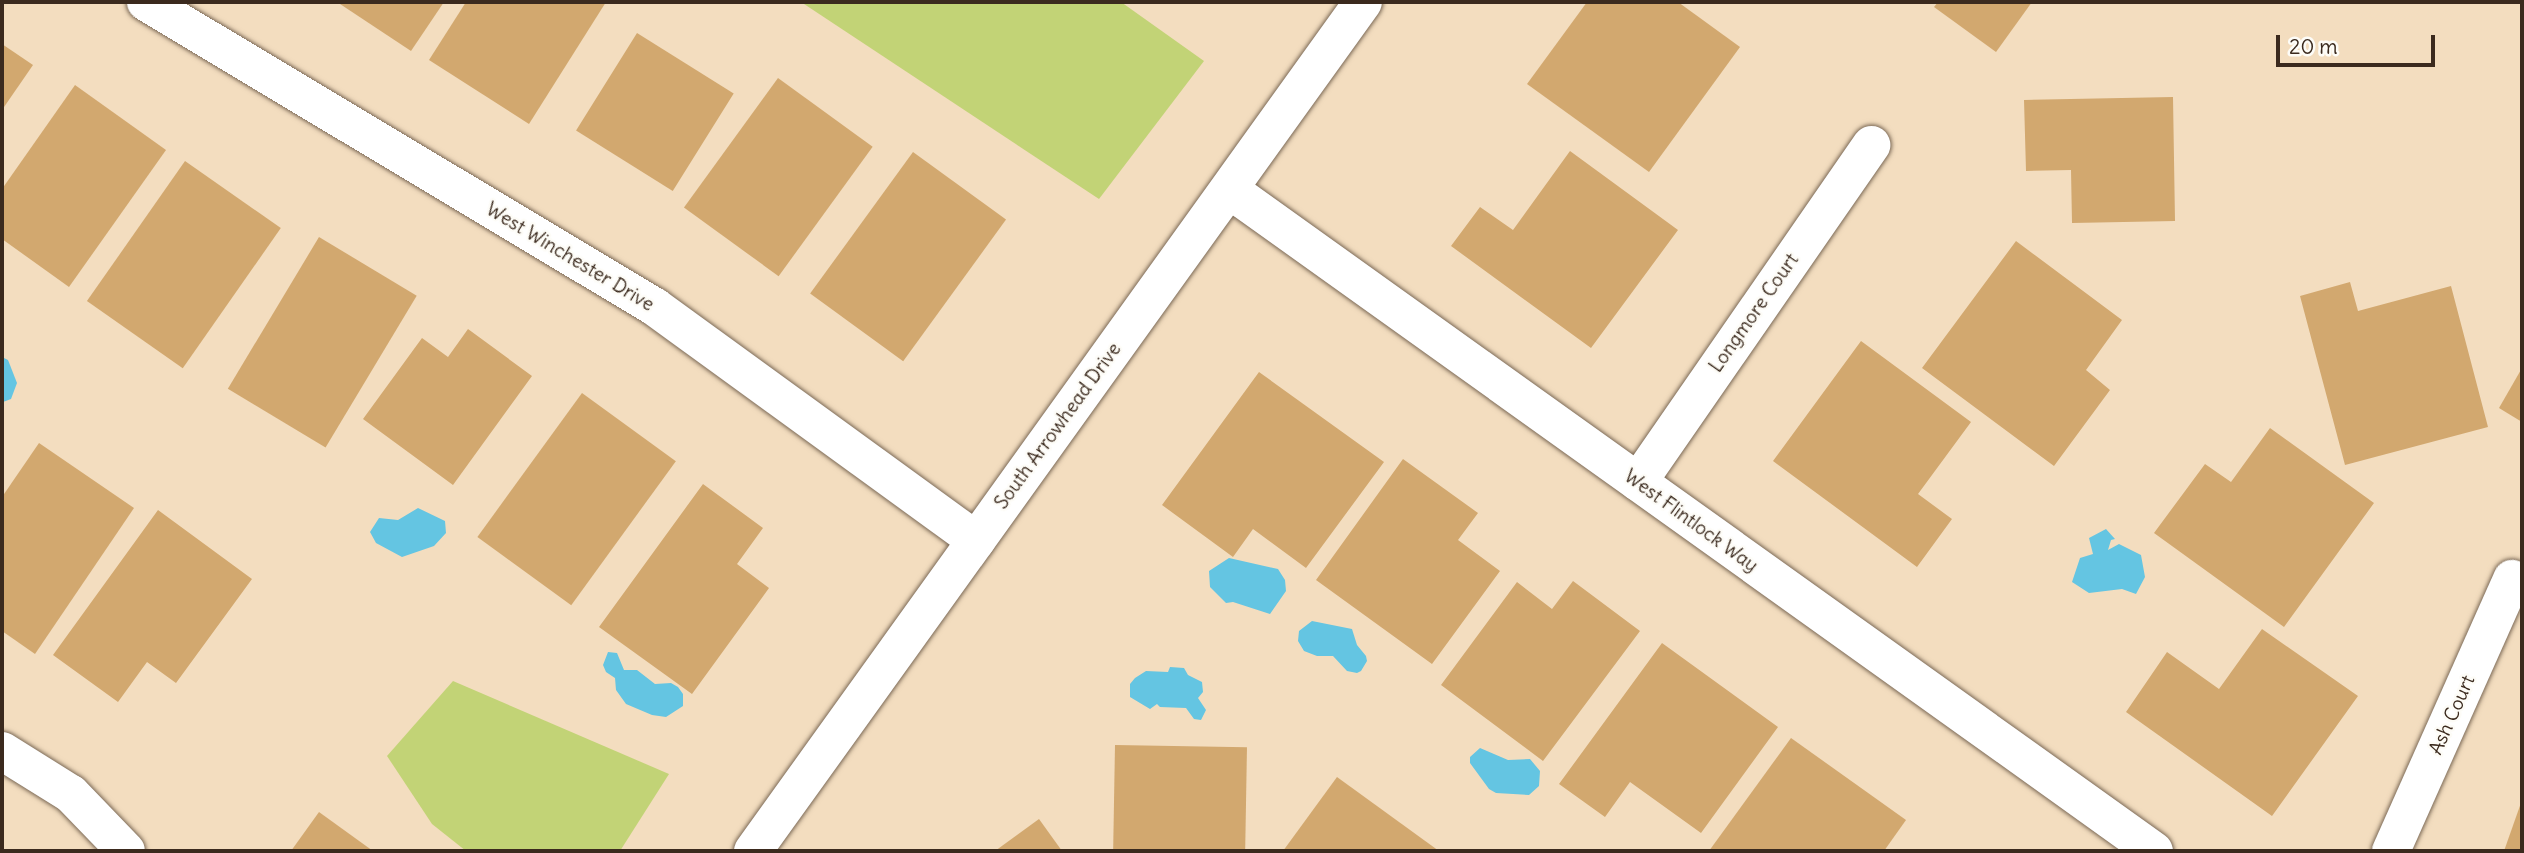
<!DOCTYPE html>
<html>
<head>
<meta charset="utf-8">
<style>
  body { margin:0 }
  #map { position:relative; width:2524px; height:853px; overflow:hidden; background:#f3ddbf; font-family:Delius,sans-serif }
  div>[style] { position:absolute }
  .green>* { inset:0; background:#c2d376 }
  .water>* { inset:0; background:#64c5e2 }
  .building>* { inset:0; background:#d2a86f; transform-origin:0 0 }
  .roads { filter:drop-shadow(0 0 2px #7b6956) drop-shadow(0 0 2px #7b6956) }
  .minor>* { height:38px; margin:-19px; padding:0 19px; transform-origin:19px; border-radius:19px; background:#fff }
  span { translate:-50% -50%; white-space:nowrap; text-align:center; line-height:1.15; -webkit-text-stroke:5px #fdfcf7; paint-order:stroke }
  .street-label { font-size:19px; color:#3b2a1e }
  .frame { position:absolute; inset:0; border:4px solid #3b2a1e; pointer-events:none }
  .scale { position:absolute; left:2276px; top:35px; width:159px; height:32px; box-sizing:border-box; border:4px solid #3b2a1e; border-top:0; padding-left:9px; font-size:21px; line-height:24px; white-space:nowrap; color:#3b2a1e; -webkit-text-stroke:5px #fdfcf7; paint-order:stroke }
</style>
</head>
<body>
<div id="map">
  <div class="green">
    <div style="clip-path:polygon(801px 2px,1121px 2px,1204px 61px,1099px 199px)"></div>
    <div style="clip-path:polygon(453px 681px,669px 774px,620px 851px,466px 851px,432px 824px,387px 756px)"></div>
  </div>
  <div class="water">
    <div style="clip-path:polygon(2px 357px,8px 360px,17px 383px,11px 399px,3px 402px)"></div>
    <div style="clip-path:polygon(418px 508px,445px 521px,446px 533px,434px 546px,402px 557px,376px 543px,370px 532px,379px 518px,398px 520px)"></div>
    <div style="clip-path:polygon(2106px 529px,2115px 539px,2111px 540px,2108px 550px,2119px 544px,2141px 555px,2145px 577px,2136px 594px,2122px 589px,2089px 593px,2072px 582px,2080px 558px,2093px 554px,2089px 538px)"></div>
    <div style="clip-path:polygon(1229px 558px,1278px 569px,1285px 580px,1286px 591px,1270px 614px,1233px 602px,1226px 603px,1210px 587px,1209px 571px)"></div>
    <div style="clip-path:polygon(1312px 621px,1352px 629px,1357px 645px,1366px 656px,1367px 661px,1361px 671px,1357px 673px,1347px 671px,1333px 656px,1317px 656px,1304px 651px,1298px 641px,1299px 631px)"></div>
    <div style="clip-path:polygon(608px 652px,617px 653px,624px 670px,637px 670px,655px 684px,671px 683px,678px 687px,683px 694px,683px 706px,666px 717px,652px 715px,626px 704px,616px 690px,615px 678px,606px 672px,603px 665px)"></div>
    <div style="clip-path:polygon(1170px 667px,1184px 668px,1188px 675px,1202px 682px,1203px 692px,1198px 698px,1206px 710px,1201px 720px,1194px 719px,1186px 708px,1160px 707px,1157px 704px,1150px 709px,1130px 697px,1130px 684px,1135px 678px,1146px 671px,1168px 672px)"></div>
    <div style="clip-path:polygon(1480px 748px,1508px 760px,1530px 759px,1540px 771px,1539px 786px,1529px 795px,1496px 793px,1489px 789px,1470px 763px,1470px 757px)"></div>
  </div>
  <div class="building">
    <div style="clip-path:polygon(337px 2px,444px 2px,411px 51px)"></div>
    <div style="clip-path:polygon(466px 2px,606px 2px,529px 124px,429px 60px)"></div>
    <div style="clip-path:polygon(1587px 2px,1678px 2px,1740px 47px,1649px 172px,1527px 84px)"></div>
    <div style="clip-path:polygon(1938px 2px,2032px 2px,1996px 52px,1934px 7px)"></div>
    <div style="left:637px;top:33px;width:114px;height:115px;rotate:32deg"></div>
    <div style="clip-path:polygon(2px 44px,33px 65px,2px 110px)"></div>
    <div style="left:778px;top:78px;width:117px;height:160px;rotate:36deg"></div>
    <div style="clip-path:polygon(75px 85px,166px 150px,69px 287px,2px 239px,2px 189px)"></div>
    <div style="clip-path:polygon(2173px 97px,2175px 221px,2072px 223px,2071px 170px,2026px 171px,2024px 100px)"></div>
    <div style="clip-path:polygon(1570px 151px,1678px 230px,1591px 348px,1451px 246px,1480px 207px,1513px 230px)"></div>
    <div style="left:913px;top:152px;width:115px;height:175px;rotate:36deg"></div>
    <div style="left:185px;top:161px;width:117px;height:171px;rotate:35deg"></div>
    <div style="left:319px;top:237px;width:114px;height:177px;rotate:31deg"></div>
    <div style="clip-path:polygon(2016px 241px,2122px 320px,2086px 370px,2110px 390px,2054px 466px,1922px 368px)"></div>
    <div style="clip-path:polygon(2350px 282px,2358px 311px,2451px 286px,2488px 427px,2345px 465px,2300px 296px)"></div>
    <div style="clip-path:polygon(468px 329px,532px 376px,453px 485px,363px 419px,422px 338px,448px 357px)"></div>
    <div style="clip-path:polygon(1861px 341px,1971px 422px,1918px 494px,1952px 519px,1917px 567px,1773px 461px)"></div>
    <div style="clip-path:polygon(2522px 368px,2522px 422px,2499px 408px)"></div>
    <div style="clip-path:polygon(1259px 372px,1384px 462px,1306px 568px,1253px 529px,1233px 557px,1162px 505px)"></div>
    <div style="left:582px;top:393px;width:116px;height:178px;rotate:36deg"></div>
    <div style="clip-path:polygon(2270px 428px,2374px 503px,2284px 627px,2154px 533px,2205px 464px,2231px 482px)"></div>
    <div style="clip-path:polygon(39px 443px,134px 508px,35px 654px,2px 631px,2px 497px)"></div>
    <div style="clip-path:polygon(1403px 459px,1478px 513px,1458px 540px,1500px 571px,1432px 664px,1316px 580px)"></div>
    <div style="clip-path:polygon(703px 484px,763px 528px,737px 564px,769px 588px,692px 694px,599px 627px)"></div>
    <div style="clip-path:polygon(158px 510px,252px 579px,176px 683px,147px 662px,118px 702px,53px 655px)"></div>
    <div style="clip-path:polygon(1573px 581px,1640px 631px,1543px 761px,1441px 685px,1517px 582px,1552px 609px)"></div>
    <div style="clip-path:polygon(2262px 629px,2358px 696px,2272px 816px,2126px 712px,2167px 652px,2219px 689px)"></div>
    <div style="clip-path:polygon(1662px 643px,1778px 727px,1701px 833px,1630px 782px,1605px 817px,1559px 784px)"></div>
    <div style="clip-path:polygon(1791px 738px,1906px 820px,1884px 851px,1709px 851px)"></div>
    <div style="left:1115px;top:745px;width:132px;height:106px;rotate:1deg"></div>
    <div style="clip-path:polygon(1337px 777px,1439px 851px,1283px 851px)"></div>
    <div style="clip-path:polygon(2522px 800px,2522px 851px,2504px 851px)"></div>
    <div style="clip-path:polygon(319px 812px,373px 851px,291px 851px)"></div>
    <div style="clip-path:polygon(1039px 819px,1062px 851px,995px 851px)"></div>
  </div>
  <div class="roads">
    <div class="minor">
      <div style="left:146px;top:2px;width:593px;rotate:30.93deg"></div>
      <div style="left:655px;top:307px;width:397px;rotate:36deg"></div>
      <div style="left:1230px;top:190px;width:1136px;rotate:35.58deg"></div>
      <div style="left:1638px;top:482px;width:410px;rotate:-55.3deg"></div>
      <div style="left:2px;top:751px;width:81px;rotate:31.9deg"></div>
      <div style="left:71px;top:794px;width:79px;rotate:46deg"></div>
      <div style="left:753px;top:851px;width:1045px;rotate:-54.3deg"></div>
      <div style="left:2391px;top:851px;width:298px;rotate:-66deg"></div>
    </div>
  </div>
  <div class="street-label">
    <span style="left:570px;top:257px;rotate:31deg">West Winchester Drive</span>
    <span style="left:1754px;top:313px;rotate:-55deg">Longmore Court</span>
    <span style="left:1058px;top:426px;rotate:-54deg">South Arrowhead Drive</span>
    <span style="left:1691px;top:521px;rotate:36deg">West Flintlock Way</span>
    <span style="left:2452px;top:715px;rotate:-66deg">Ash Court</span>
  </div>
  <div class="frame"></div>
  <div class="scale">20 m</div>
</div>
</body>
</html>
